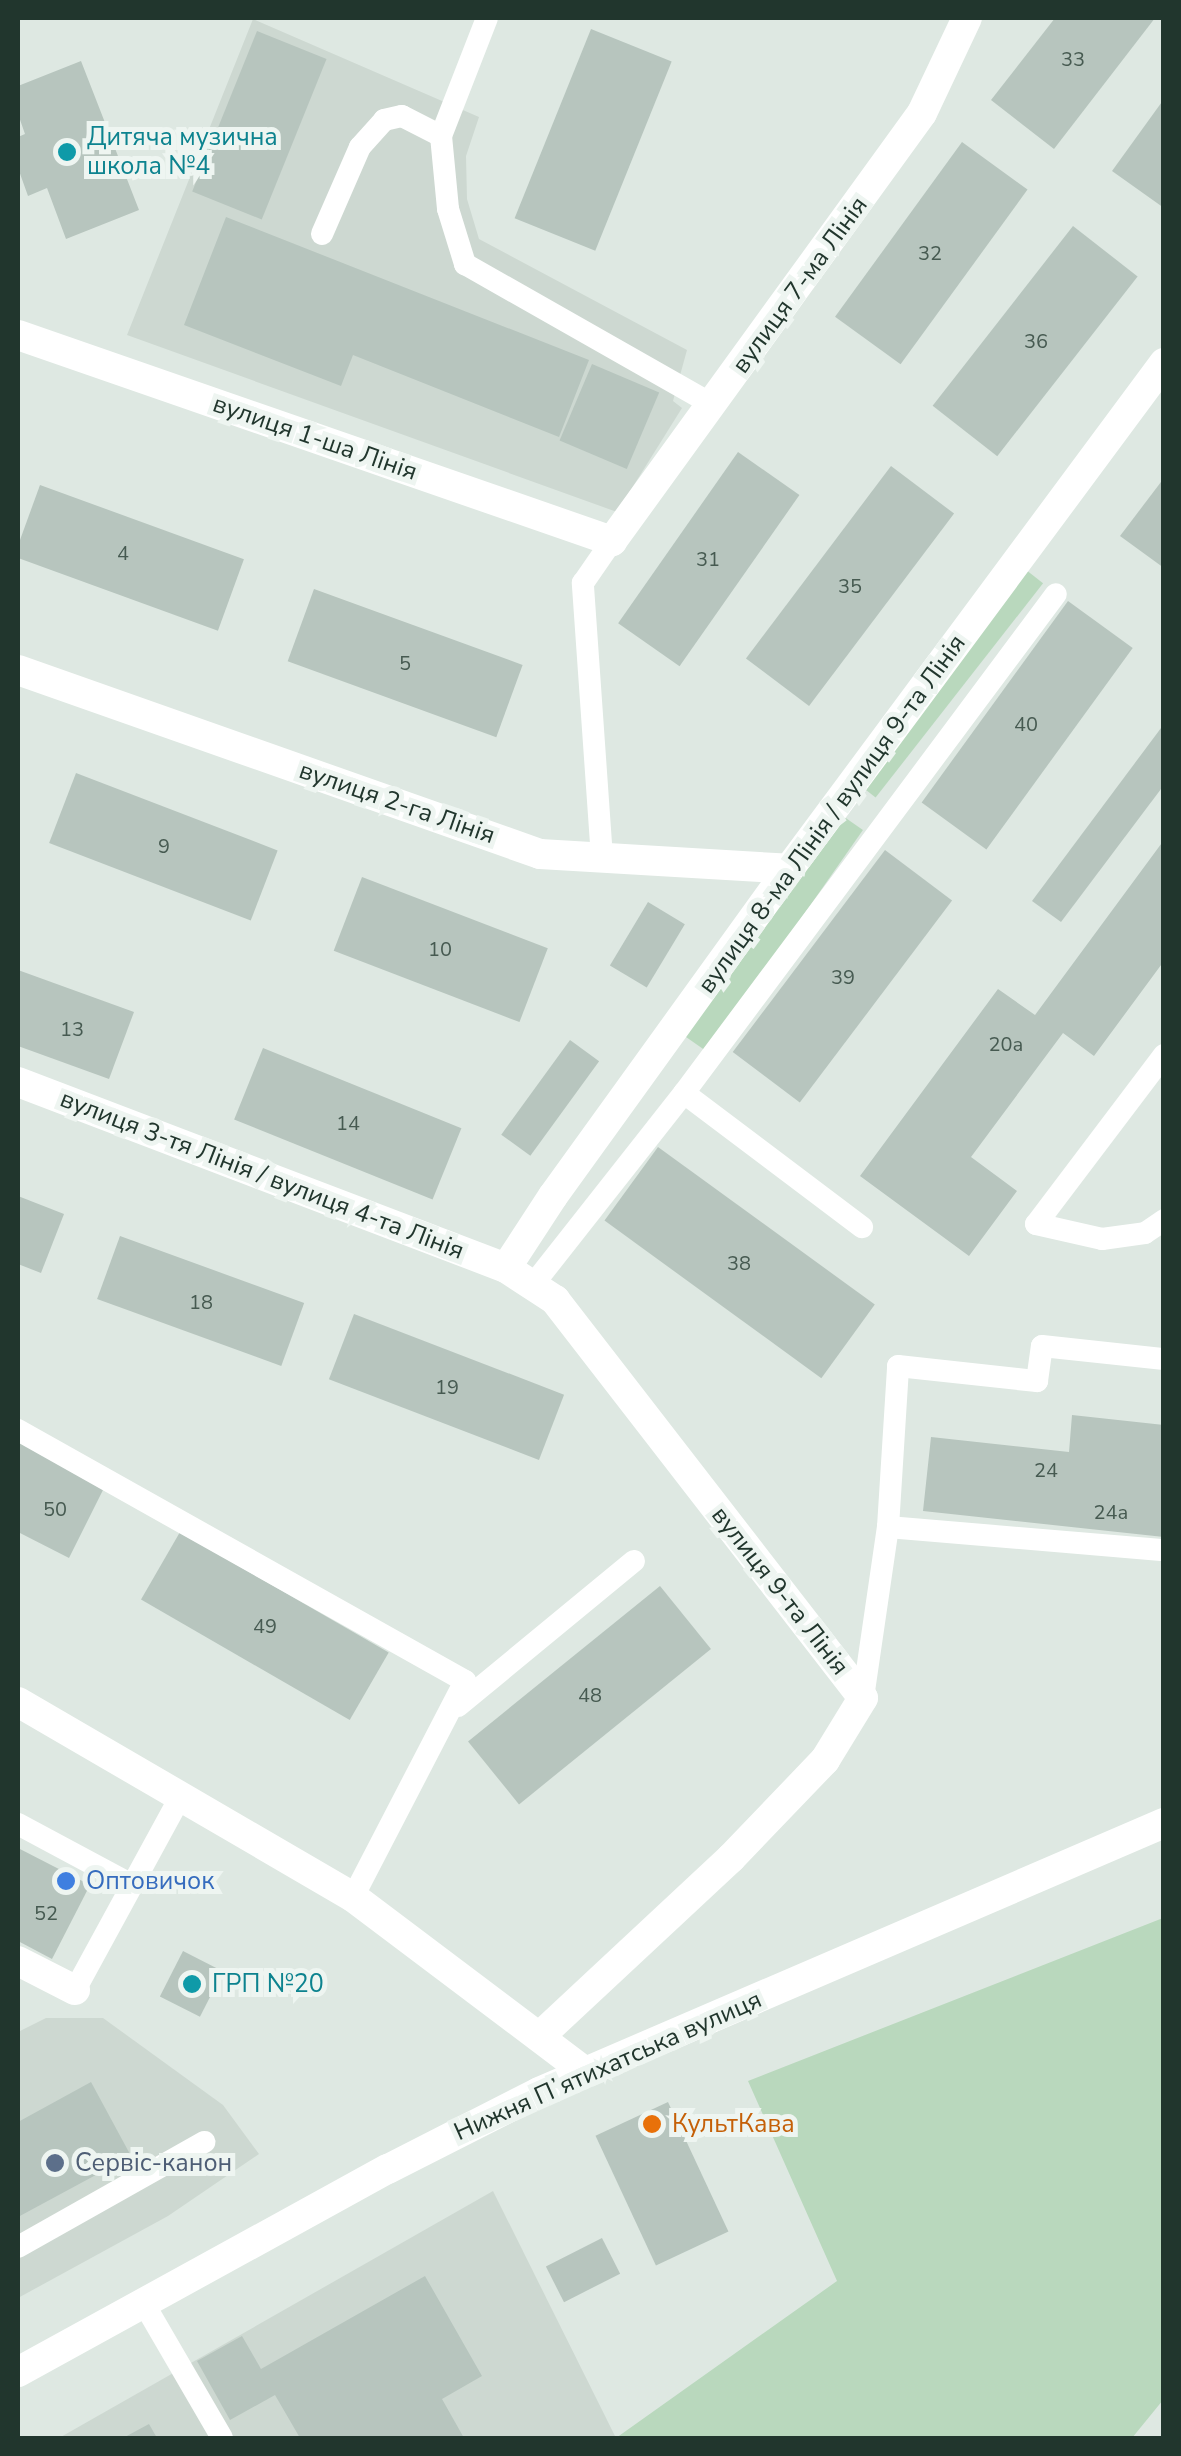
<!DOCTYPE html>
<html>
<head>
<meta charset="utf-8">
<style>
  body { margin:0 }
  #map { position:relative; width:1181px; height:2456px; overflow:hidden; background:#dee8e2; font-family:"Nunito Sans",sans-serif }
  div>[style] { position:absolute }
  .built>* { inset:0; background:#cdd8d1 }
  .green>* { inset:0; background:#b9d8bd; transform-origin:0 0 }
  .building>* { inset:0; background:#b7c5be; transform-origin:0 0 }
  .service>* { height:22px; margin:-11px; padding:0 11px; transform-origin:11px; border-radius:11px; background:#fff }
  .minor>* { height:30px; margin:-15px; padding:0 15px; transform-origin:15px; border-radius:15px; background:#fff }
  .tertiary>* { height:30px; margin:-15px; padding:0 15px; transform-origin:15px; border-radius:15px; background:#fff }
  .dots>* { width:28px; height:28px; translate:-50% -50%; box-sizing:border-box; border:5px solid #eef5f1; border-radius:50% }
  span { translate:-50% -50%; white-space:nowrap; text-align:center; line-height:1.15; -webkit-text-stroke:10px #eef5f1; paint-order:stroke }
  .number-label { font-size:20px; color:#465a51 }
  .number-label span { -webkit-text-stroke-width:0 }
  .culture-label { font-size:25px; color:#0d838f }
  .left { translate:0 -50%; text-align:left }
  .street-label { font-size:25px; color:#21362d }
  .shop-label { font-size:25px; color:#366cbe }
  .food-label { font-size:25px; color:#c56008 }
  .service-label { font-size:25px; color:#4e5e75 }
  .frame { position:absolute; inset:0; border:20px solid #21362d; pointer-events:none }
</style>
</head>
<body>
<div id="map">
  <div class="built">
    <div style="clip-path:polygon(253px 19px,479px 117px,466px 156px,467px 199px,479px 239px,687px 350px,673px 401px,682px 408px,617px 512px,127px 335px)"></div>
    <div style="clip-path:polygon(46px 2018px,103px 2018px,223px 2105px,259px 2154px,168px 2216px,18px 2298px,18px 2032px)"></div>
    <div style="clip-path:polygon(493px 2191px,616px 2438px,59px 2438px)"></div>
  </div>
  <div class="green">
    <div style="left:1021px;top:566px;width:28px;height:272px;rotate:38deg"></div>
    <div style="left:840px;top:814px;width:28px;height:271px;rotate:35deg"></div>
    <div style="clip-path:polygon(1163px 1918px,1163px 2400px,1132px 2438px,616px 2438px,837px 2281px,748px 2081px)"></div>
  </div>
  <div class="building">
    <div style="clip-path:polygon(1055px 18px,1155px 18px,1054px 149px,991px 100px)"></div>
    <div style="left:591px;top:29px;width:87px;height:204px;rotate:22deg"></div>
    <div style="left:257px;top:31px;width:75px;height:173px;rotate:22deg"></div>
    <div style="clip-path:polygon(81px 61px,139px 210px,66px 239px,47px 188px,28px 196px,18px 168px,18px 137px,25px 134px,18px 114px,18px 86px)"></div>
    <div style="clip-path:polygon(1164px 99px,1164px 208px,1112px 171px)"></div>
    <div style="left:962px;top:142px;width:81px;height:216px;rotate:36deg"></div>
    <div style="clip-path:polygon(226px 217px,589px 360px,559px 437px,353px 355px,341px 386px,184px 325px)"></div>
    <div style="left:1073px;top:226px;width:82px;height:228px;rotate:38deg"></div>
    <div style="left:592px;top:364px;width:73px;height:83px;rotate:23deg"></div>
    <div style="left:738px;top:452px;width:75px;height:209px;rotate:35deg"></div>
    <div style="left:891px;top:466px;width:79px;height:241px;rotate:37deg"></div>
    <div style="clip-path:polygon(1164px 478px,1164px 568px,1120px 536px)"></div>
    <div style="left:40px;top:485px;width:217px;height:76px;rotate:20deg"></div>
    <div style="left:314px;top:589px;width:222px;height:77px;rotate:20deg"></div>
    <div style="left:1068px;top:601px;width:80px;height:249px;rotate:36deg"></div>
    <div style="clip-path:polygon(1164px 724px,1164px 785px,1061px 922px,1032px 901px)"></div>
    <div style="left:76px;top:773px;width:216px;height:75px;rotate:21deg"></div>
    <div style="clip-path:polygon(1164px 840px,1164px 961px,1094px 1056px,1063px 1033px,971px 1157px,1017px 1191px,969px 1256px,860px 1176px,998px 989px,1035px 1015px)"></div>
    <div style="left:885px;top:850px;width:84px;height:253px;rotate:37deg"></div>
    <div style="left:362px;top:877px;width:199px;height:79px;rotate:21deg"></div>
    <div style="left:648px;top:902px;width:43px;height:74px;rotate:31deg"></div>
    <div style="clip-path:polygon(18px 970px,134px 1012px,109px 1079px,18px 1046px)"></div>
    <div style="left:570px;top:1040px;width:36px;height:117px;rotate:36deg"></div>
    <div style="left:263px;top:1048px;width:214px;height:77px;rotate:22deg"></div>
    <div style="left:658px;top:1147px;width:268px;height:91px;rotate:36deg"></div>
    <div style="clip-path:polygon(18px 1196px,64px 1214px,41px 1273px,18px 1264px)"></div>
    <div style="left:120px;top:1236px;width:196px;height:67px;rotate:20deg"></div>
    <div style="left:354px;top:1314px;width:225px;height:70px;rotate:21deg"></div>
    <div style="clip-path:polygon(1072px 1415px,1164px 1425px,1164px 1537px,923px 1511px,931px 1437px,1069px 1452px)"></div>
    <div style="clip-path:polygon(18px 1441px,105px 1486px,69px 1558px,18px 1532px)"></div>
    <div style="left:180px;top:1532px;width:241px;height:78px;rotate:30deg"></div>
    <div style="left:660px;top:1586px;width:81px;height:247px;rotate:51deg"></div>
    <div style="clip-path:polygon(18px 1848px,90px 1885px,52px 1959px,18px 1941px)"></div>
    <div style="left:183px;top:1951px;width:45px;height:51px;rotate:27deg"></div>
    <div style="clip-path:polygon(91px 2082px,131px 2156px,18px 2217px,18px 2122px)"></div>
    <div style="left:668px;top:2102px;width:143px;height:80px;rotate:65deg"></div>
    <div style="left:602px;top:2238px;width:40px;height:63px;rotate:63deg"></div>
    <div style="clip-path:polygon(425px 2276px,482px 2376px,442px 2399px,464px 2438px,300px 2438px,275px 2395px,230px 2420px,197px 2361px,242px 2336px,261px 2369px)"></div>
    <div style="clip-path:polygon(149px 2424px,157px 2438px,123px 2438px)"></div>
  </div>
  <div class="service">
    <div style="left:487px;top:18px;width:127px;rotate:111.3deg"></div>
    <div style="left:441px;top:136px;width:73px;rotate:84.5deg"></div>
    <div style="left:448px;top:209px;width:58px;rotate:72.8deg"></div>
    <div style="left:465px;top:264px;width:285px;rotate:29.6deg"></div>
    <div style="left:322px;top:234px;width:95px;rotate:-66.4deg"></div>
    <div style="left:360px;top:147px;width:36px;rotate:-48deg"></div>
    <div style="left:384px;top:120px;width:18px;rotate:-13deg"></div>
    <div style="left:402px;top:116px;width:44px;rotate:27.1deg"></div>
    <div style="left:602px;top:858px;width:276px;rotate:-94deg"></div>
    <div style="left:583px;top:583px;width:51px;rotate:-55.4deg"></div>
    <div style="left:1164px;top:1055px;width:212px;rotate:127.1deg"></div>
    <div style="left:1036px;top:1224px;width:68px;rotate:12.8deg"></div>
    <div style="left:1102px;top:1239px;width:43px;rotate:-7.9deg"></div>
    <div style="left:1145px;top:1233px;width:23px;rotate:-34deg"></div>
    <div style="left:684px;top:1093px;width:223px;rotate:37deg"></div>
    <div style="left:532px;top:1286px;width:246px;rotate:-51.8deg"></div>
    <div style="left:684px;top:1093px;width:622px;rotate:-53.3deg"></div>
    <div style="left:18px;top:1430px;width:513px;rotate:29.32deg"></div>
    <div style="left:465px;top:1681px;width:243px;rotate:117.4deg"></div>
    <div style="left:888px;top:1527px;width:161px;rotate:-86.4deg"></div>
    <div style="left:898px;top:1366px;width:140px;rotate:6.2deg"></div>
    <div style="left:1037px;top:1381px;width:35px;rotate:-82deg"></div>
    <div style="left:1042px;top:1346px;width:123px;rotate:6.1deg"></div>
    <div style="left:863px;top:1698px;width:173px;rotate:-81.7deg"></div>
    <div style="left:888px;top:1527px;width:277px;rotate:4.8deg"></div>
    <div style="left:458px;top:1706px;width:228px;rotate:-39.5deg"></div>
    <div style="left:18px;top:1824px;width:127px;rotate:28.2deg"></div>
    <div style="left:75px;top:1990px;width:223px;rotate:-61.4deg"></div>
    <div style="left:18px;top:2247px;width:214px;rotate:-29.4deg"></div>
    <div style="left:143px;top:2302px;width:157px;rotate:59.8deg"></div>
  </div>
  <div class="minor">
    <div style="left:18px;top:335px;width:629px;rotate:19.13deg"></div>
    <div style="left:612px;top:541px;width:528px;rotate:-54.08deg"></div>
    <div style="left:922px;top:113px;width:105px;rotate:-64.7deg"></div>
    <div style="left:18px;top:670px;width:553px;rotate:19.42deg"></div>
    <div style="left:540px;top:854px;width:249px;rotate:3.4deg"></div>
    <div style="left:18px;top:1082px;width:522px;rotate:20.86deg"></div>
    <div style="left:506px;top:1268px;width:59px;rotate:33.1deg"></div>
    <div style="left:555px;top:1300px;width:503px;rotate:52.26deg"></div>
    <div style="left:863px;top:1698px;width:73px;rotate:121.5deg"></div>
    <div style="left:825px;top:1760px;width:136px;rotate:133.8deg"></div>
    <div style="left:731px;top:1858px;width:262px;rotate:137deg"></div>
    <div style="left:506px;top:1268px;width:86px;rotate:-56.9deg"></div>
    <div style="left:553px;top:1196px;width:403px;rotate:-54.2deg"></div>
    <div style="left:789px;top:869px;width:630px;rotate:-53.46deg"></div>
    <div style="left:18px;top:1961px;width:64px;rotate:27deg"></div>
  </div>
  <div class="tertiary">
    <div style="left:18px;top:1702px;width:388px;rotate:30.2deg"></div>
    <div style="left:353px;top:1897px;width:289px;rotate:37deg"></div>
    <div style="left:18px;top:2372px;width:422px;rotate:-28.8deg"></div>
    <div style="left:388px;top:2169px;width:169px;rotate:-27deg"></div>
    <div style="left:539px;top:2092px;width:680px;rotate:-23.29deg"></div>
  </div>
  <div class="dots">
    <div style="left:67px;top:152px;background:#0f9aa8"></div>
    <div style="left:66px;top:1881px;background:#3f7fe0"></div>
    <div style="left:192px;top:1984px;background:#0f9aa8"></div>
    <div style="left:652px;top:2124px;background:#e8710a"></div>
    <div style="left:55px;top:2163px;background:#5c6f8a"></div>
  </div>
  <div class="number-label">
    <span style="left:1073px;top:59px">33</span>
    <span style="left:930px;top:253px">32</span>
    <span style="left:1036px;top:341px">36</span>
    <span style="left:123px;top:553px">4</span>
    <span style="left:708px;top:559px">31</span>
    <span style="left:850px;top:586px">35</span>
    <span style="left:405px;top:663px">5</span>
    <span style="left:1026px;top:724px">40</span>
    <span style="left:164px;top:846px">9</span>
    <span style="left:440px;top:949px">10</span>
    <span style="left:843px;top:977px">39</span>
    <span style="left:72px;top:1029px">13</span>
    <span style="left:1006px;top:1044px">20а</span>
    <span style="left:348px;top:1123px">14</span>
    <span style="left:739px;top:1263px">38</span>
    <span style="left:201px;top:1302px">18</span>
    <span style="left:447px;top:1387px">19</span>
    <span style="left:1046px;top:1470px">24</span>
    <span style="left:55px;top:1509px">50</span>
    <span style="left:1111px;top:1512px">24а</span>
    <span style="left:265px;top:1626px">49</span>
    <span style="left:590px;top:1695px">48</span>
    <span style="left:46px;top:1913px">52</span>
  </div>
  <div class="culture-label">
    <span class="left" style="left:87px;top:152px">Дитяча музична<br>школа №4</span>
    <span class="left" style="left:212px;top:1984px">ГРП №20</span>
  </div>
  <div class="street-label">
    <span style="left:800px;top:285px;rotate:-54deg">вулиця 7-ма Лінія</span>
    <span style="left:315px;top:438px;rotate:19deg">вулиця 1-ша Лінія</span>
    <span style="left:397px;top:803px;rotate:19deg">вулиця 2-га Лінія</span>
    <span style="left:832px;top:814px;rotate:-54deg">вулиця 8-ма Лінія / вулиця 9-та Лінія</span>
    <span style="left:262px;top:1175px;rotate:21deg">вулиця 3-тя Лінія / вулиця 4-та Лінія</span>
    <span style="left:780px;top:1591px;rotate:52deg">вулиця 9-та Лінія</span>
    <span style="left:608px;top:2066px;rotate:-24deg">Нижня Пʼятихатська вулиця</span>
  </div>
  <div class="shop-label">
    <span class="left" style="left:86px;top:1881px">Оптовичок</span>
  </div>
  <div class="food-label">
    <span class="left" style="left:672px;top:2124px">КультКава</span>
  </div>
  <div class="service-label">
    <span class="left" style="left:75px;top:2163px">Сервіс-канон</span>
  </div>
  <div class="frame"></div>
</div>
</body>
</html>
